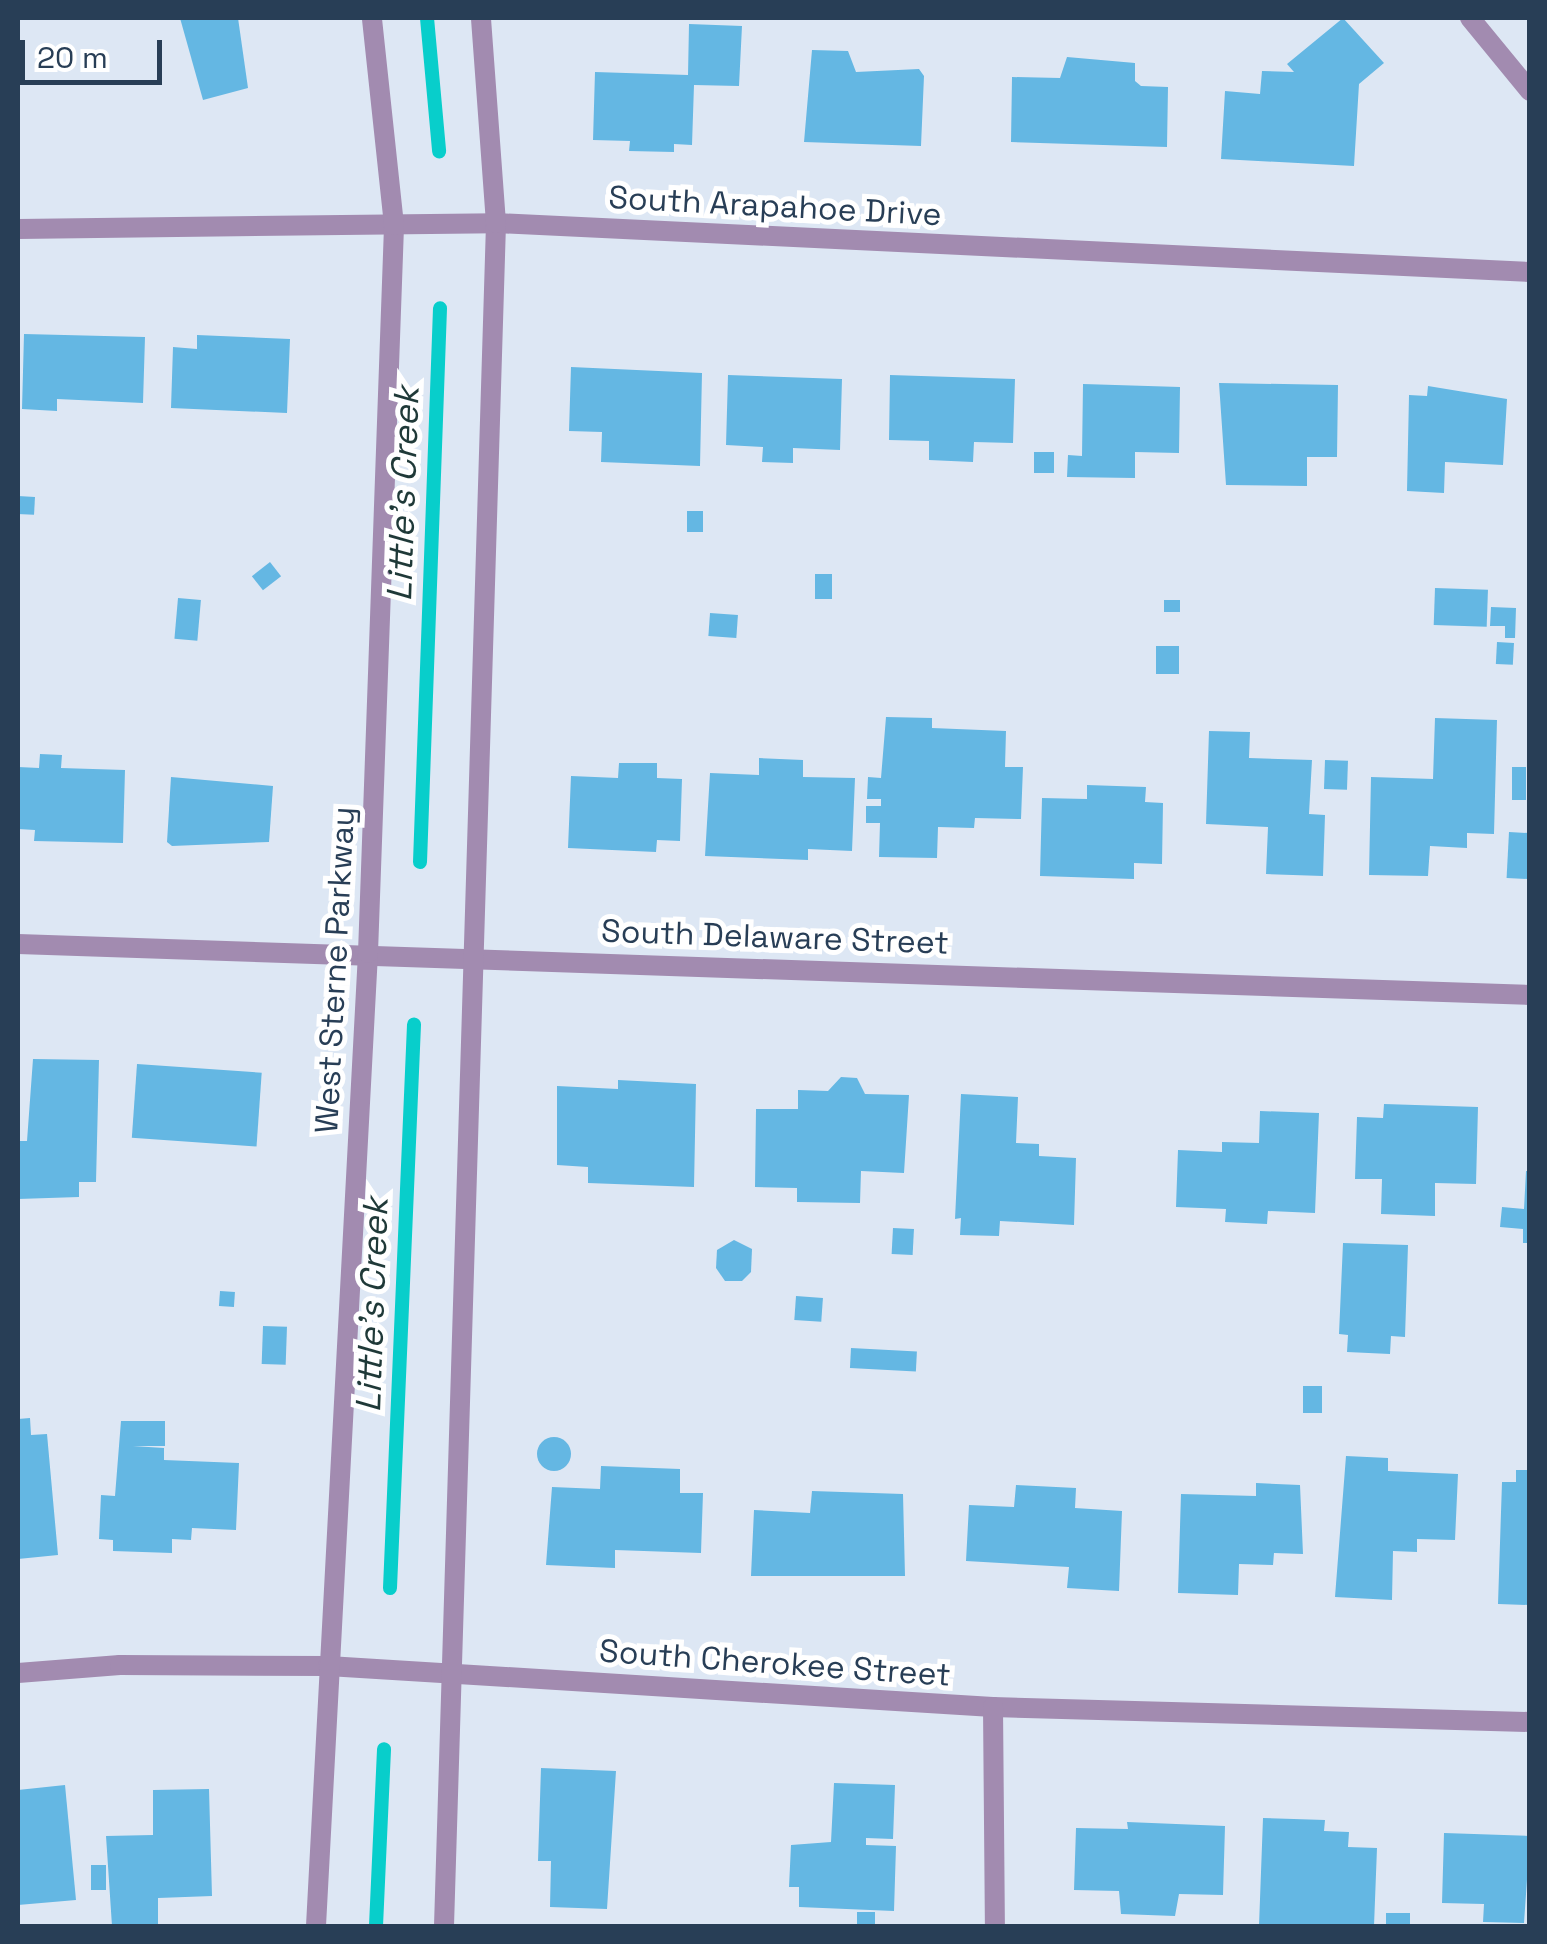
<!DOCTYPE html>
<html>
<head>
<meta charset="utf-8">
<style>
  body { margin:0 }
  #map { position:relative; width:1547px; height:1944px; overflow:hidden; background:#dde7f4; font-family:"Space Grotesk",sans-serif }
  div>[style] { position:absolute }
  .stream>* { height:14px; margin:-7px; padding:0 7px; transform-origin:7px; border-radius:7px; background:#08cecb }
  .building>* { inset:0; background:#64b7e3; transform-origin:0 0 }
  .round { border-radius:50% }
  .minor>* { height:20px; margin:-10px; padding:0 10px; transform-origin:10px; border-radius:10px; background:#a28bb0 }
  span { translate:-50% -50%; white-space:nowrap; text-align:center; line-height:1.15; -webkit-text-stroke:10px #fff; paint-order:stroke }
  .street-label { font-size:32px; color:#283e56 }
  .water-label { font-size:35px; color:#1f3938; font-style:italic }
  .frame { position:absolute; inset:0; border:20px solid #283e56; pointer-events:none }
  .scale { position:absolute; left:20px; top:40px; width:142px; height:45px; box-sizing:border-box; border:5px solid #283e56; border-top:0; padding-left:12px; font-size:30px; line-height:35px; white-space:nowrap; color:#283e56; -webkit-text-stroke:8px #fff; paint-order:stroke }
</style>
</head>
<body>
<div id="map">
  <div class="stream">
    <div style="left:427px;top:18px;width:134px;rotate:84.8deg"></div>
    <div style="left:420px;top:862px;width:554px;rotate:-87.93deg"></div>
    <div style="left:390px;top:1588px;width:564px;rotate:-87.56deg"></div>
    <div style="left:376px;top:1926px;width:177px;rotate:-87.4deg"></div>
  </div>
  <div class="building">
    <div style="clip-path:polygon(180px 18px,238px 18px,248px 88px,203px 100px)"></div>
    <div style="clip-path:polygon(1343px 18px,1384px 63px,1359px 84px,1354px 166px,1221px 159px,1225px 91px,1260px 94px,1262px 71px,1294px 72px,1287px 64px)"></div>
    <div style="clip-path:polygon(689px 24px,742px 26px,739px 86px,694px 85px,692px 145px,674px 144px,674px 152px,629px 151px,630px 141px,593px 140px,595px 72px,688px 75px)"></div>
    <div style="clip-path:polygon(812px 50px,848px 51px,856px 72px,919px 69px,924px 76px,921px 146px,804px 142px)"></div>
    <div style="clip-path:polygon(1067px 57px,1135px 63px,1135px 81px,1141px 86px,1168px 87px,1167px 147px,1011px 142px,1012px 77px,1060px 78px)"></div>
    <div style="clip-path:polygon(24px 334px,145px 337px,143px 403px,57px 399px,57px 411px,22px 409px)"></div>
    <div style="clip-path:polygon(197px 335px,290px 339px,287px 413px,171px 408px,173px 347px,197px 349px)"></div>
    <div style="clip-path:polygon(571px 367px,702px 373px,700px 466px,601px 462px,602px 432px,569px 431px)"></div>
    <div style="clip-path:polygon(728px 375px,842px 379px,840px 450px,793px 448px,793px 463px,762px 462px,763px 447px,726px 445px)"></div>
    <div style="clip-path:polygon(890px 375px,1015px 379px,1013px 443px,974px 442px,973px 462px,929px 460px,929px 441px,889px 440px)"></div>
    <div style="clip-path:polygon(1219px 383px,1338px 385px,1337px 457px,1307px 457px,1307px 486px,1226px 485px)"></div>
    <div style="clip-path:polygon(1083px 384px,1180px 387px,1179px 453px,1135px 452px,1135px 478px,1067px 477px,1068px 455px,1082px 456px)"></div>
    <div style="clip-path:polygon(1428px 386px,1507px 399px,1503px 465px,1445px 462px,1444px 493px,1407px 491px,1409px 395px,1427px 396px)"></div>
    <div style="left:1034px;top:452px;width:20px;height:21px"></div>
    <div style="left:18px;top:496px;width:17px;height:18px;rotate:3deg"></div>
    <div style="left:687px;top:511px;width:16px;height:21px"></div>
    <div style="left:270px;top:562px;width:18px;height:23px;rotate:52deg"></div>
    <div style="left:815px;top:574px;width:17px;height:25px"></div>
    <div style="left:1435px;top:588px;width:53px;height:37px;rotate:2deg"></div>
    <div style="left:178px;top:598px;width:23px;height:41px;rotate:5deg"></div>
    <div style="left:1164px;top:600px;width:16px;height:12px"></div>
    <div style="clip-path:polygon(1491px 607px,1516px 608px,1515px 638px,1505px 638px,1505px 626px,1490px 626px)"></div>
    <div style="left:710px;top:613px;width:28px;height:23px;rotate:4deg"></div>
    <div style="left:1497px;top:642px;width:17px;height:22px;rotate:3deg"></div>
    <div style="left:1156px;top:646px;width:23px;height:28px"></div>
    <div style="clip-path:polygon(886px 717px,932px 718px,932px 728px,1006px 731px,1005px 767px,1023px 767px,1021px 819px,975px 818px,974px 828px,938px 827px,937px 858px,879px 857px,880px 823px,866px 823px,866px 806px,881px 806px,881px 799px,867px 799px,868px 777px,881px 778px)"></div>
    <div style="clip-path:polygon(1435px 718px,1497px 720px,1494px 834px,1467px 833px,1467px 848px,1430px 846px,1428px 876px,1369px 875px,1371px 777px,1433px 779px)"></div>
    <div style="clip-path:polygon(1209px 731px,1250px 732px,1249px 758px,1312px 760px,1309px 814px,1325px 815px,1323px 876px,1266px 874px,1268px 827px,1206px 824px)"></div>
    <div style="clip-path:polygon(40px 754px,62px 755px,61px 768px,125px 770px,123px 843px,34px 841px,35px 830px,18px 829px,18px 767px,39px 768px)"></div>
    <div style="clip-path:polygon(759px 758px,803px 760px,803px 777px,855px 778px,852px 851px,808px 849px,808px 860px,705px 856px,710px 773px,759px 775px)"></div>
    <div style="left:1325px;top:760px;width:23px;height:29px;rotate:2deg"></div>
    <div style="clip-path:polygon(619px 763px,657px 763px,657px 778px,682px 779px,680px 841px,657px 840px,656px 852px,568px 848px,571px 776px,618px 778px)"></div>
    <div style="left:1512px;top:767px;width:14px;height:33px"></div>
    <div style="clip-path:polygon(171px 777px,273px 786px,269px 842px,172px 846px,167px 842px)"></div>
    <div style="clip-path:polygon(1087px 785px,1146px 787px,1145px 802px,1163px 803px,1162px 864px,1134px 863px,1134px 879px,1040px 876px,1042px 798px,1087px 799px)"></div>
    <div style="left:1509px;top:832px;width:21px;height:46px;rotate:3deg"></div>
    <div style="clip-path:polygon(33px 1059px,99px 1060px,96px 1182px,79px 1182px,79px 1197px,18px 1199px,18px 1141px,27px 1141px)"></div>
    <div style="left:137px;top:1064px;width:125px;height:74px;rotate:4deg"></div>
    <div style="clip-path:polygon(841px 1077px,857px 1078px,865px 1094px,909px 1095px,904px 1173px,861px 1171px,860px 1203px,797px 1202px,797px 1188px,755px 1187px,756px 1109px,798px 1109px,798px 1090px,828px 1091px)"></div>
    <div style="clip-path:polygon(618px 1080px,696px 1084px,694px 1187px,588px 1183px,588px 1167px,557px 1165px,557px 1086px,618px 1089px)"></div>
    <div style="clip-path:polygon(961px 1094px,1018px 1097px,1016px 1143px,1039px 1144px,1039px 1156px,1076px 1158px,1074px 1225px,1000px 1221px,999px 1236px,960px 1235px,961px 1218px,955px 1219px)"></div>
    <div style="clip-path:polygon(1384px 1104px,1478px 1107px,1476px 1184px,1435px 1183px,1435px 1216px,1381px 1214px,1382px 1179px,1355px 1179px,1357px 1117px,1383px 1118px)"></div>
    <div style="clip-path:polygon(1260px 1111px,1319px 1113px,1315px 1213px,1268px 1211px,1267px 1224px,1225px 1222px,1226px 1209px,1176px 1207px,1178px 1150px,1222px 1152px,1222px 1142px,1259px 1143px)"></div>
    <div style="clip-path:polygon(1526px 1171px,1530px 1171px,1530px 1243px,1523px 1243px,1523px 1229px,1500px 1227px,1502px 1207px,1524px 1209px)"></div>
    <div style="left:893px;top:1228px;width:21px;height:26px;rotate:3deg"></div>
    <div style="clip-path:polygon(734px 1240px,752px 1249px,751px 1272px,742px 1281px,725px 1281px,716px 1268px,717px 1250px)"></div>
    <div style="clip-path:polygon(1343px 1243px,1408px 1245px,1405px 1337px,1391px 1336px,1390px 1354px,1347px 1352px,1348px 1335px,1339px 1334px)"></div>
    <div style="left:220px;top:1291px;width:15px;height:15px;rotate:4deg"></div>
    <div style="left:796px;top:1296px;width:27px;height:24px;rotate:4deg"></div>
    <div style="left:263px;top:1326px;width:24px;height:38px;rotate:2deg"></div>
    <div style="left:851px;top:1348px;width:66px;height:20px;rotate:3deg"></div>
    <div style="left:1303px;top:1386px;width:19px;height:27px"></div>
    <div style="clip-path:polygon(30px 1418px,31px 1435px,47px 1434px,58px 1555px,18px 1559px,18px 1419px)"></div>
    <div style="clip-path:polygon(121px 1421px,165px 1421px,165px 1446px,133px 1446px,164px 1448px,164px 1460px,239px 1463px,236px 1530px,192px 1528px,191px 1540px,172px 1539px,172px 1553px,113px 1551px,113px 1540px,99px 1539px,101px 1495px,115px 1496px)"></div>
    <div class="round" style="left:537px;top:1437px;width:34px;height:34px"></div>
    <div style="clip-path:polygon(1346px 1456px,1388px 1458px,1388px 1471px,1458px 1474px,1455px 1540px,1417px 1539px,1417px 1552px,1393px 1551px,1392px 1600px,1335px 1597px)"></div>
    <div style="clip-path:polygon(601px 1466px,680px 1469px,680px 1493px,703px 1493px,701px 1553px,615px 1550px,615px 1568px,546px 1565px,552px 1487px,600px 1489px)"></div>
    <div style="clip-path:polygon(1516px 1470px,1530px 1470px,1530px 1605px,1498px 1604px,1502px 1482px,1516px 1482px)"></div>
    <div style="clip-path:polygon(1256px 1483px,1300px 1485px,1303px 1554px,1274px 1553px,1273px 1565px,1239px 1564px,1238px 1595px,1178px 1593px,1181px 1494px,1256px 1496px)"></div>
    <div style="clip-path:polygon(1016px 1485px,1076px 1488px,1075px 1508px,1122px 1511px,1119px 1591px,1067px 1588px,1069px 1567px,966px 1561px,969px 1505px,1014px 1507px)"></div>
    <div style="clip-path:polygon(812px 1491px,903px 1494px,905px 1576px,751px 1576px,754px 1510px,810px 1513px)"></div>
    <div style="clip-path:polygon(541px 1768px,616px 1771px,607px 1909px,550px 1907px,551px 1861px,538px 1861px)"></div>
    <div style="clip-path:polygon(834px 1783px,895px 1785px,893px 1839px,866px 1838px,866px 1845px,896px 1846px,894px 1911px,799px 1907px,799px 1887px,789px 1887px,791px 1845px,831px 1842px)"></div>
    <div style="clip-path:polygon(65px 1785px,76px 1900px,18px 1905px,18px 1790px)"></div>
    <div style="clip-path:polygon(209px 1789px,212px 1896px,158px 1898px,158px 1926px,112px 1926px,106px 1836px,153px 1835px,153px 1790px)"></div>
    <div style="clip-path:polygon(1263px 1818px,1325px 1820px,1324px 1831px,1349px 1832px,1348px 1847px,1377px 1848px,1374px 1926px,1259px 1926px)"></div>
    <div style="clip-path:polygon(1127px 1822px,1225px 1826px,1223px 1895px,1179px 1894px,1175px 1916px,1121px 1914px,1119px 1891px,1074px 1890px,1076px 1828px,1128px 1829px)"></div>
    <div style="clip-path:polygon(1444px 1833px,1530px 1836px,1524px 1923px,1483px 1922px,1484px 1904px,1442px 1903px)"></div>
    <div style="left:91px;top:1865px;width:15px;height:25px"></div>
    <div style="left:857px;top:1912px;width:18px;height:14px"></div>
    <div style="left:1386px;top:1913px;width:24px;height:13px"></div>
  </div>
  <div class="minor">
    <div style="left:1470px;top:18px;width:94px;rotate:50.6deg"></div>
    <div style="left:18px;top:229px;width:478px;rotate:-0.7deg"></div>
    <div style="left:496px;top:223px;width:1035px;rotate:2.71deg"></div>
    <div style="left:18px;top:944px;width:1513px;rotate:1.93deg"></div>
    <div style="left:18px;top:1673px;width:102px;rotate:-4.5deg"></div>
    <div style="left:120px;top:1665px;width:208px;rotate:0.3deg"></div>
    <div style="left:328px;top:1666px;width:666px;rotate:3.53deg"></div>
    <div style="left:993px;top:1707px;width:537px;rotate:1.6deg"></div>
    <div style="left:993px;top:1707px;width:219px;rotate:89.5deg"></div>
    <div style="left:316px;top:1926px;width:974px;rotate:-86.94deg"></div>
    <div style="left:368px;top:953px;width:728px;rotate:-87.95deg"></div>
    <div style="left:394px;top:225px;width:208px;rotate:-96.1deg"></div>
    <div style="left:444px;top:1926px;width:1704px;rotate:-88.25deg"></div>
    <div style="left:496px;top:223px;width:206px;rotate:-94.2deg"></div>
  </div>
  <div class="street-label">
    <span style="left:775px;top:206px;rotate:3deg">South Arapahoe Drive</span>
    <span style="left:775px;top:937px;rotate:2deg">South Delaware Street</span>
    <span style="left:335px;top:970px;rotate:-87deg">West Sterne Parkway</span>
    <span style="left:775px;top:1663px;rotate:4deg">South Cherokee Street</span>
  </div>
  <div class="water-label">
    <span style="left:403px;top:494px;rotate:-88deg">Little's Creek</span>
    <span style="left:372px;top:1305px;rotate:-88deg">Little's Creek</span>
  </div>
  <div class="frame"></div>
  <div class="scale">20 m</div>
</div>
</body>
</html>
